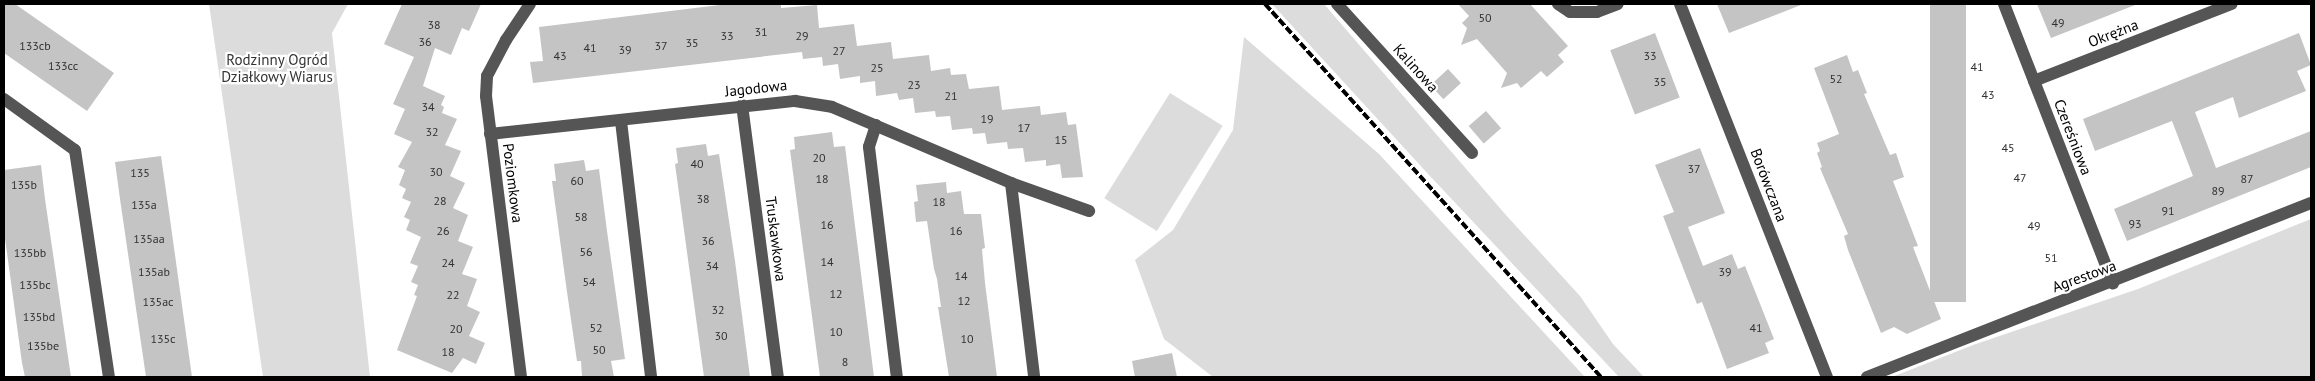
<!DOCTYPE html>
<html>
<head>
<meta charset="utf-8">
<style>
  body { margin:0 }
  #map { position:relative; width:2315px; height:381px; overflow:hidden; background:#fff; font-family:"PT Sans",sans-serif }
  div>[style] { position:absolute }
  .green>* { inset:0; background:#dcdcdc; transform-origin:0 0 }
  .building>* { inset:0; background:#c4c4c4; transform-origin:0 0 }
  .minor>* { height:12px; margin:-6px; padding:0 6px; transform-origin:6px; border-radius:6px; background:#555 }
  .rail>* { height:4px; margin-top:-2px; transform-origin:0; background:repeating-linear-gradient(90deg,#000 0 8px,transparent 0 10.5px) }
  span { translate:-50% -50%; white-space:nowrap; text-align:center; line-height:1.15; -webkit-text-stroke:4.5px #fff; paint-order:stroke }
  .number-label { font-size:12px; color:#313131 }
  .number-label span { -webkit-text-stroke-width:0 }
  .street-label { font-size:15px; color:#000 }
  .park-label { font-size:15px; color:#333 }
  .frame { position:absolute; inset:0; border:5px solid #000; pointer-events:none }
</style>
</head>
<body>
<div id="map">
  <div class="green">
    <div style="clip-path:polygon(209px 4px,348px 4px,332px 33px,370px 377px,263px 377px)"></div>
    <div style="clip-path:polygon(1272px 4px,1324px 4px,1505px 214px,1580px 296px,1613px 344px,1644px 377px,1619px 377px,1429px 175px)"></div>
    <div style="clip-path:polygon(1244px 37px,1379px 154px,1585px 377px,1213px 377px,1164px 339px,1135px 260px,1173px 230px,1233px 130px)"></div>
    <div style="left:1170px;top:93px;width:62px;height:124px;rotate:32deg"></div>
    <div style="clip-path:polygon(2311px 219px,2311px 377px,1892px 377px,1973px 345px,2138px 289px)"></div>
  </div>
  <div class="building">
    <div style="clip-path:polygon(4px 4px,15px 4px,114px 73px,87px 111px,4px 53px)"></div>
    <div style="clip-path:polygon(402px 4px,481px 4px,469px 31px,462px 28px,451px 55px,435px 48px,423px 86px,445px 96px,441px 105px,444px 107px,442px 113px,457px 119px,445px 145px,461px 151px,450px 176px,465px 183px,453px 208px,468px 215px,458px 241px,473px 247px,462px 274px,477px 279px,467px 306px,480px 312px,469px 336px,485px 343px,476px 364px,463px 358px,452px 373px,397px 350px,417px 296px,414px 295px,418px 285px,411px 282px,418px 266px,410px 263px,421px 237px,406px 230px,410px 220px,404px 217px,411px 202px,402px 198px,406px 189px,399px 185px,405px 170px,398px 167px,412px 142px,394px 134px,405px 109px,393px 104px,414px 57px,384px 44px)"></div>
    <div style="clip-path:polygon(728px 4px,781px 4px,781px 8px,817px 5px,819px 28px,854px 24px,857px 46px,891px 42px,893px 59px,929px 55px,931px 71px,950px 68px,951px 75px,966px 74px,969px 89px,999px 86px,1002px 110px,1040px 106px,1041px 115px,1066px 112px,1068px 125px,1076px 124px,1083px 177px,1062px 178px,1060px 164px,1046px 166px,1046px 160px,1025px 162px,1023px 148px,1008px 149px,1007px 142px,987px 144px,985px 133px,973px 134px,972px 128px,952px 130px,950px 116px,936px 117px,935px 111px,915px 113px,913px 98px,899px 100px,897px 93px,876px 96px,875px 81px,860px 83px,860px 76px,840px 79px,838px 64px,823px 66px,822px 57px,803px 59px,802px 52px,533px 83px,530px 62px,543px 61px,539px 27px)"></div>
    <div style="clip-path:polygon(1458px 4px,1530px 4px,1568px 46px,1558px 55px,1564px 62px,1547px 77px,1541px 71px,1521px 88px,1517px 83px,1501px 88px,1507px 73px,1477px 39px,1461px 45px,1467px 28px,1462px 23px,1469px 16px)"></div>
    <div style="clip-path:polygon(1717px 4px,1800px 4px,1801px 5px,1729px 33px)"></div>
    <div style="left:1930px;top:4px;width:36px;height:298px"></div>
    <div style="clip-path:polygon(2037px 4px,2135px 4px,2135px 5px,2051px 38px)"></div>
    <div style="left:1655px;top:33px;width:69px;height:48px;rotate:69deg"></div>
    <div style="clip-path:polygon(2299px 33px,2311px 65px,2297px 71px,2306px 91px,2239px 118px,2233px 97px,2195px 112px,2216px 168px,2311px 131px,2311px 167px,2127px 241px,2114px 209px,2193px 176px,2172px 121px,2095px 151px,2083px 119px)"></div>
    <div style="clip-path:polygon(1847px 55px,1853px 72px,1858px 70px,1867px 93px,1864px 94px,1890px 155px,1896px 153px,1904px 177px,1893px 181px,1918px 246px,1913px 247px,1941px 319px,1907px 334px,1894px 327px,1881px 333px,1848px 250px,1844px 236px,1848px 234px,1820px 168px,1822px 167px,1817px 153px,1820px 151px,1817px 143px,1839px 134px,1814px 68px)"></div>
    <div style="left:1448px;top:69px;width:19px;height:24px;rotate:47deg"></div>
    <div style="left:1486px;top:111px;width:23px;height:23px;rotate:49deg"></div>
    <div style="clip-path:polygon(832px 132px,834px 147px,845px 146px,874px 377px,820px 377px,790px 150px,795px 149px,794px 137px)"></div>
    <div style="clip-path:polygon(706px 144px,708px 156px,719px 154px,735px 261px,750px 377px,704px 377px,675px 164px,678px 163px,676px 148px)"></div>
    <div style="clip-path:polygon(1700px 148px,1725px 213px,1688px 227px,1703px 266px,1732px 254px,1738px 269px,1745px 266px,1774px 339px,1765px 343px,1769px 353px,1727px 369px,1702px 302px,1697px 304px,1663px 216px,1674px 212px,1655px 165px)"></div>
    <div style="clip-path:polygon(161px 156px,170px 219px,192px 377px,146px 377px,120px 199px,115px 162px)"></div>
    <div style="clip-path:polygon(584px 160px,586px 171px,599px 169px,607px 231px,625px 359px,611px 361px,614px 377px,582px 377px,581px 361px,577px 361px,567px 292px,552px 181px,556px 181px,554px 164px)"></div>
    <div style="clip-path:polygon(41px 165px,45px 199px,71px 377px,25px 377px,22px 363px,4px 231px,4px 170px)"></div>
    <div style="clip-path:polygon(946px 182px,947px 193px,961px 191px,964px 214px,981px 214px,985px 248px,982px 249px,985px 283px,997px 377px,949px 377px,938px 307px,941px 307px,937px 279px,934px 269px,927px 221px,916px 222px,914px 202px,918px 201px,916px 185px)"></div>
    <div style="clip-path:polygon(1172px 353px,1177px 377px,1135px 377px,1132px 361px)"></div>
  </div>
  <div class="minor">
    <div style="left:1337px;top:4px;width:201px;rotate:47.8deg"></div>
    <div style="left:1558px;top:4px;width:14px;rotate:34deg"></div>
    <div style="left:1570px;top:12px;width:27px"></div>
    <div style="left:1597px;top:12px;width:22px;rotate:-21deg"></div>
    <div style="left:1680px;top:4px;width:401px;rotate:68.5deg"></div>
    <div style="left:2004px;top:4px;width:300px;rotate:68.7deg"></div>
    <div style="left:2034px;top:81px;width:212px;rotate:-21.3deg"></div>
    <div style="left:4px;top:99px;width:87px;rotate:35.7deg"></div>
    <div style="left:75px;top:150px;width:230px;rotate:81.5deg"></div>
    <div style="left:742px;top:105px;width:274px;rotate:82.5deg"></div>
    <div style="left:621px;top:121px;width:258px;rotate:83.3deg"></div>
    <div style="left:876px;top:125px;width:23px;rotate:108deg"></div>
    <div style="left:869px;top:147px;width:232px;rotate:83.1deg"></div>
    <div style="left:490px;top:134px;width:307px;rotate:-6.2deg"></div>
    <div style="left:795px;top:101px;width:37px;rotate:9deg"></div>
    <div style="left:832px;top:107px;width:194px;rotate:23deg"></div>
    <div style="left:1011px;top:183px;width:83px;rotate:19.7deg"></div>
    <div style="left:1011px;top:183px;width:195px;rotate:83.2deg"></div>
    <div style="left:521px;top:377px;width:283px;rotate:-97.1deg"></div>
    <div style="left:486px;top:96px;width:20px;rotate:-87deg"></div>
    <div style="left:487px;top:76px;width:41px;rotate:-62.2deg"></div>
    <div style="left:506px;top:40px;width:43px;rotate:-56.3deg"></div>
    <div style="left:1867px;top:377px;width:477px;rotate:-21.4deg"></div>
  </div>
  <div class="rail">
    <div style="left:1265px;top:4px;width:502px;rotate:47.99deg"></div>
  </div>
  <div class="number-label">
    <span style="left:1485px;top:18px">50</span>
    <span style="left:2058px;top:23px">49</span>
    <span style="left:434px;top:25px">38</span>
    <span style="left:761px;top:32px">31</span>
    <span style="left:727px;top:36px">33</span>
    <span style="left:802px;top:36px">29</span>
    <span style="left:425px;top:42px">36</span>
    <span style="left:692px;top:43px">35</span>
    <span style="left:35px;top:46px">133cb</span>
    <span style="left:661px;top:46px">37</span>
    <span style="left:590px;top:48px">41</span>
    <span style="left:625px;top:50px">39</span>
    <span style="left:839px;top:51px">27</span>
    <span style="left:560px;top:56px">43</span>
    <span style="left:1650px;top:56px">33</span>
    <span style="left:63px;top:66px">133cc</span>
    <span style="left:1977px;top:67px">41</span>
    <span style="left:877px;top:68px">25</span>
    <span style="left:1836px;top:79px">52</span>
    <span style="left:1660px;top:82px">35</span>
    <span style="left:914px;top:85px">23</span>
    <span style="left:1988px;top:95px">43</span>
    <span style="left:951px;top:96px">21</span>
    <span style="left:428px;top:107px">34</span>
    <span style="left:987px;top:119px">19</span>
    <span style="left:1024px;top:128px">17</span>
    <span style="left:432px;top:132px">32</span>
    <span style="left:1061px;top:140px">15</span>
    <span style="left:2008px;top:148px">45</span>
    <span style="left:819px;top:158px">20</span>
    <span style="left:697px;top:164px">40</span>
    <span style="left:1694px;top:169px">37</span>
    <span style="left:436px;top:172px">30</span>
    <span style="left:140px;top:173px">135</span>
    <span style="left:2020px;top:178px">47</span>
    <span style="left:822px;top:179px">18</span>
    <span style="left:2247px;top:179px">87</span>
    <span style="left:577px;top:181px">60</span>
    <span style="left:24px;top:185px">135b</span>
    <span style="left:2218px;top:191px">89</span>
    <span style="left:703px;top:199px">38</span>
    <span style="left:440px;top:201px">28</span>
    <span style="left:939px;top:202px">18</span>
    <span style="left:144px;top:205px">135a</span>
    <span style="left:2168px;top:211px">91</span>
    <span style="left:581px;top:217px">58</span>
    <span style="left:2135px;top:224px">93</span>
    <span style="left:827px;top:225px">16</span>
    <span style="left:2034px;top:226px">49</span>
    <span style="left:443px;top:231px">26</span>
    <span style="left:956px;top:231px">16</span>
    <span style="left:149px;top:239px">135aa</span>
    <span style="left:708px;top:241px">36</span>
    <span style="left:586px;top:252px">56</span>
    <span style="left:30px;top:253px">135bb</span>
    <span style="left:2051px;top:258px">51</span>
    <span style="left:827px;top:262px">14</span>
    <span style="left:448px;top:263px">24</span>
    <span style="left:712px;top:266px">34</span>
    <span style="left:154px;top:272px">135ab</span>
    <span style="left:1725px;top:272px">39</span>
    <span style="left:961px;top:276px">14</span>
    <span style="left:589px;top:282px">54</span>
    <span style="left:35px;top:285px">135bc</span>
    <span style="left:836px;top:294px">12</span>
    <span style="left:453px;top:295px">22</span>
    <span style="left:964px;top:301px">12</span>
    <span style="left:158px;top:302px">135ac</span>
    <span style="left:718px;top:310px">32</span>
    <span style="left:39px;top:317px">135bd</span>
    <span style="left:596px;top:328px">52</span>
    <span style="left:1756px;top:328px">41</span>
    <span style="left:456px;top:329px">20</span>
    <span style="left:836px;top:332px">10</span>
    <span style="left:721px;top:336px">30</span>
    <span style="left:163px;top:339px">135c</span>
    <span style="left:967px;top:339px">10</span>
    <span style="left:43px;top:346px">135be</span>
    <span style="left:599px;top:350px">50</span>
    <span style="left:448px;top:352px">18</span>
    <span style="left:845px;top:362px">8</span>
  </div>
  <div class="street-label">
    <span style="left:2113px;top:33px;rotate:-21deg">Okrężna</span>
    <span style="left:1416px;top:68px;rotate:48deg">Kalinowa</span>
    <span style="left:756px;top:88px;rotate:-6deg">Jagodowa</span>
    <span style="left:2073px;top:137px;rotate:69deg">Czereśniowa</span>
    <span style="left:513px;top:183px;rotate:83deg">Poziomkowa</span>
    <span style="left:1769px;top:185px;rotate:69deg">Borówczana</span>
    <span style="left:776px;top:239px;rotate:83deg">Truskawkowa</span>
    <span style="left:2084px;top:276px;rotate:-20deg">Agrestowa</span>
  </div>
  <div class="park-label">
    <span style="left:277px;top:68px">Rodzinny Ogród<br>Działkowy Wiarus</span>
  </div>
  <div class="frame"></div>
</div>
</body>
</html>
